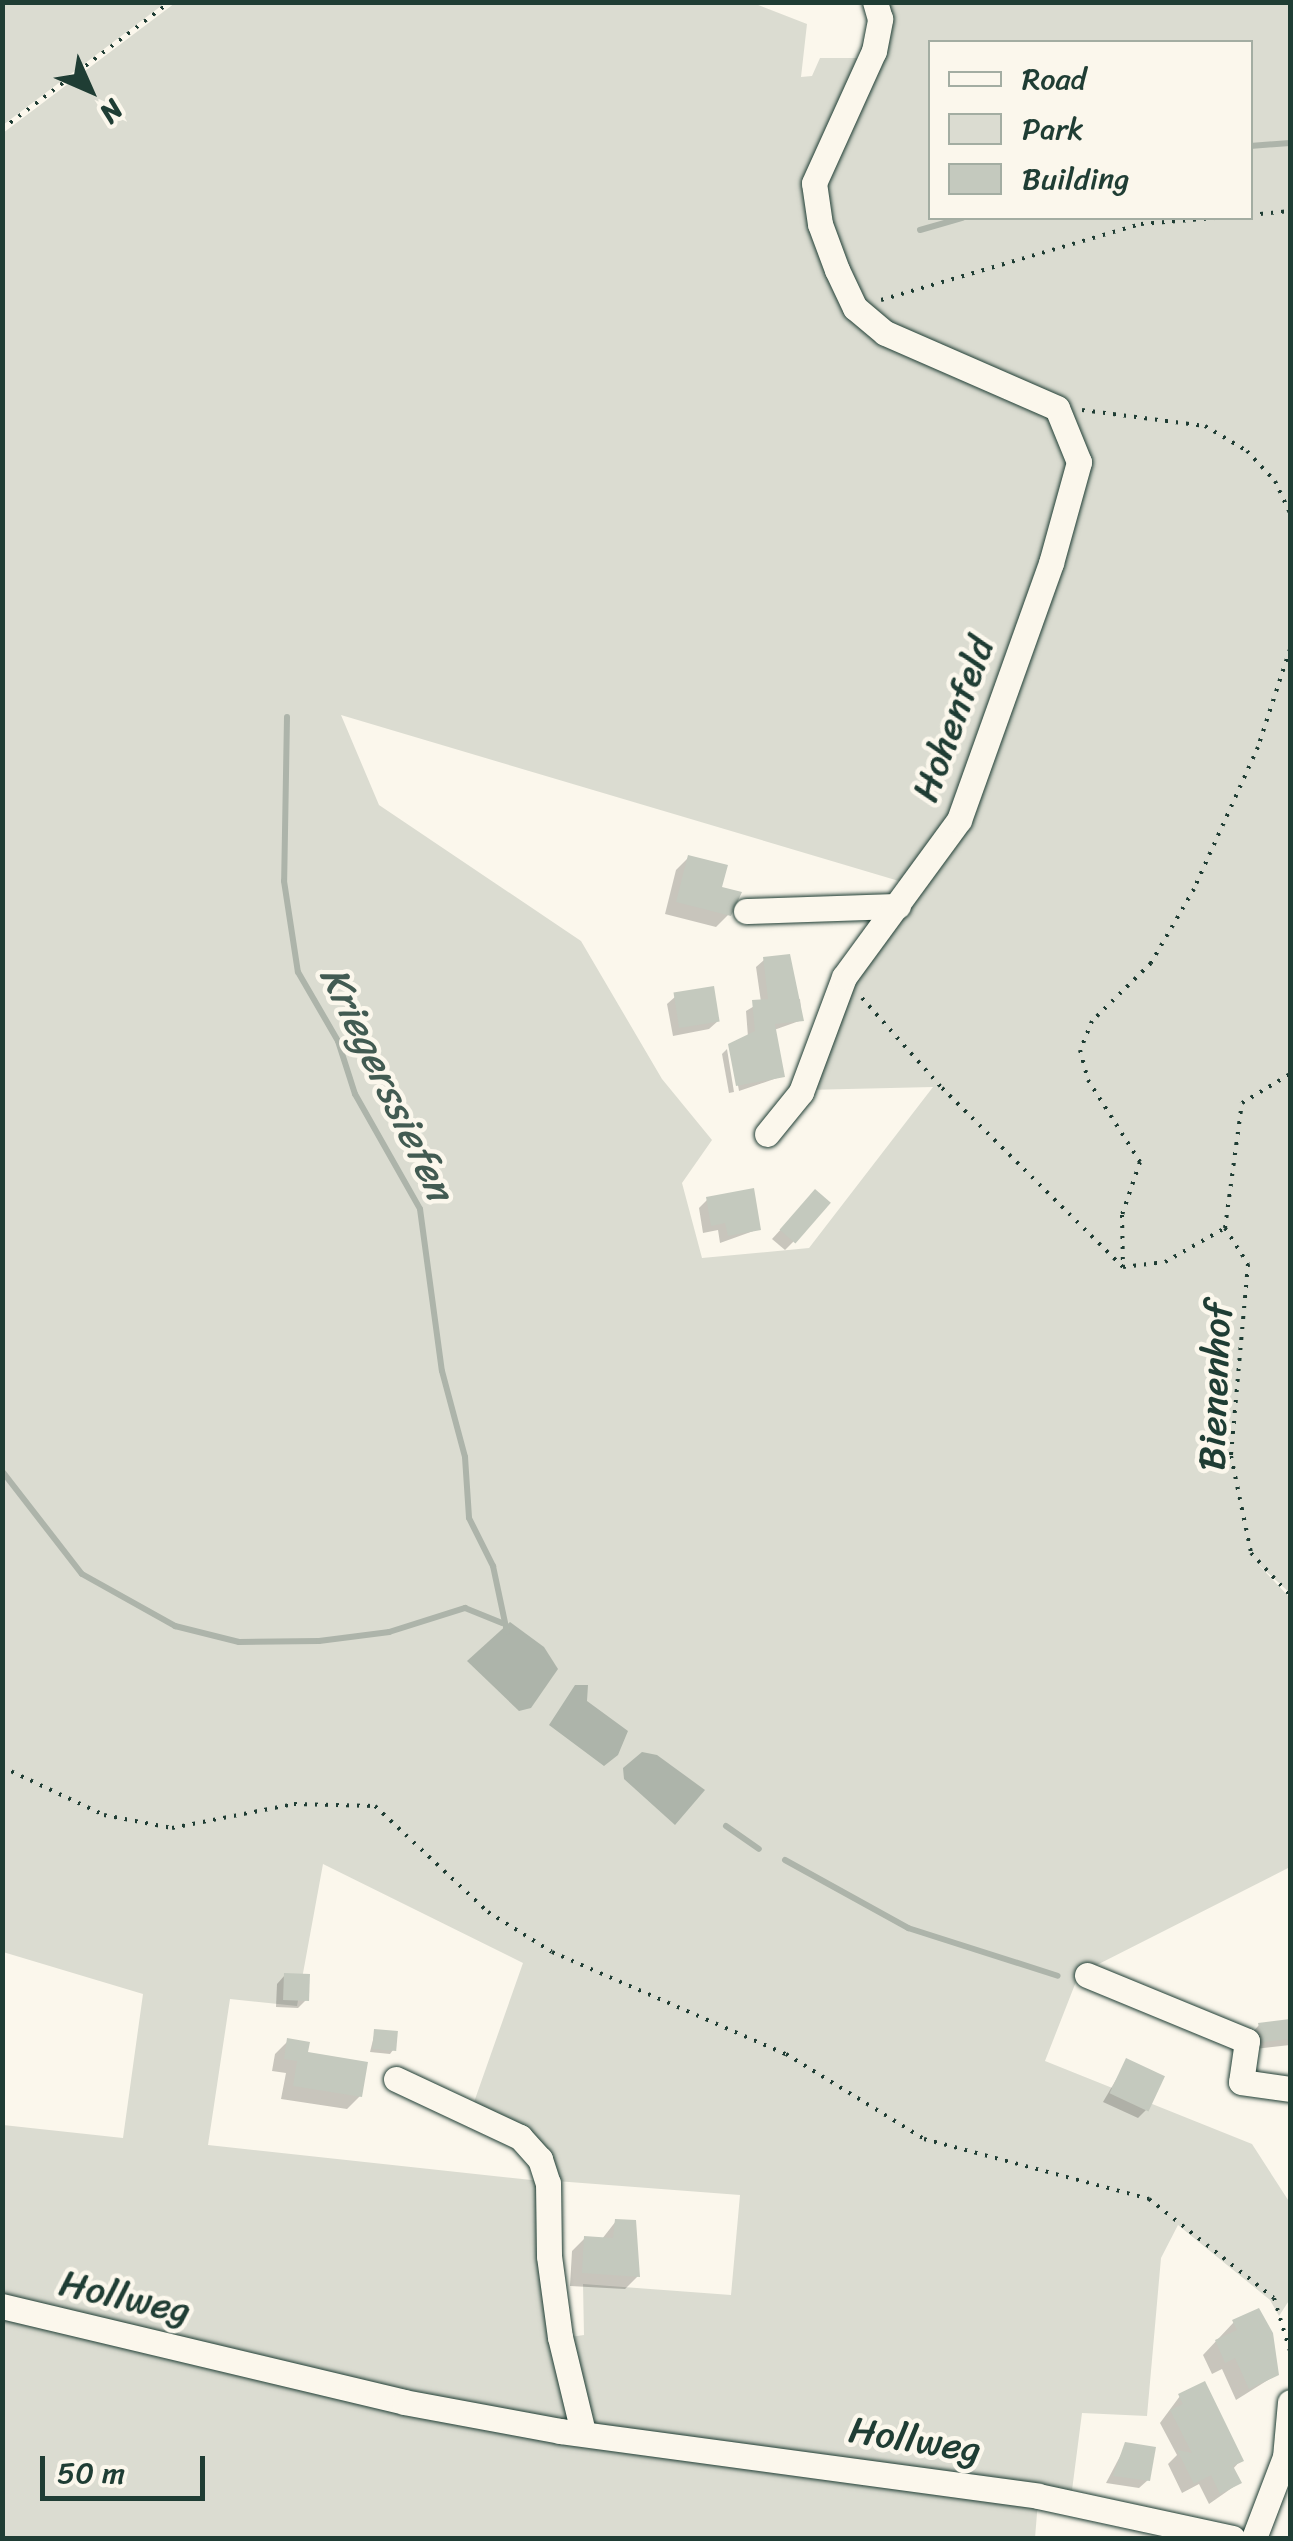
<!DOCTYPE html>
<html>
<head>
<meta charset="utf-8">
<style>
  body { margin:0 }
  #map { position:relative; width:1293px; height:2541px; overflow:hidden; background:#fbf7ec; font-family:Sriracha,sans-serif }
  div>[style] { position:absolute }
  .green>* { inset:0; background:#dbdcd1 }
  .water>* { inset:0; background:#adb4aa }
  .shadow>* { inset:0; background:#0003 }
  .stream>* { height:6px; margin:-3px; padding:0 3px; transform-origin:3px; border-radius:3px; background:#adb4aa }
  .building>* { inset:0; background:#c4c9be; transform-origin:0 0 }
  .path>* { height:4px; margin-top:-2px; transform-origin:0; background:repeating-linear-gradient(90deg,#1f3d34 0 2.5px,transparent 0 10.5px) }
  .roads { filter:drop-shadow(0 0 2px #1f3d34) drop-shadow(0 0 2px #1f3d34) }
  .minor>* { height:25px; margin:-12.5px; padding:0 12.5px; transform-origin:12.5px; border-radius:12.5px; background:#fbf7ec }
  span { translate:-50% -50%; white-space:nowrap; text-align:center; line-height:1.15; -webkit-text-stroke:9px #fbf7ec; paint-order:stroke }
  .street-label { font-size:38px; color:#1f3d34 }
  .water-label { font-size:40px; color:#425b52; font-style:italic }
  .frame { position:absolute; inset:0; border:5px solid #1f3d34; pointer-events:none }
  .legend { position:absolute; left:928px; top:40px; width:325px; height:180px; box-sizing:border-box; background:#fbf7ec; border:2px solid #a3ada2; margin:0; padding:12px 18px; list-style:none; font-size:30px; color:#1f3d34 }
  .legend li { display:flex; align-items:center; gap:20px; height:50px }
  .legend b { width:50px; border:2px solid #a3ada2 }
  .north { position:absolute; left:40px; top:40px; width:100px; height:100px; -webkit-text-stroke:8px #fbf7ec; paint-order:stroke; rotate:135deg; font-size:28px; font-weight:700; line-height:40px; text-align:center; color:#1f3d34 }
  .north::after { content:''; display:block; margin:auto; width:35px; height:45px; background:#1f3d34; clip-path:polygon(50% 0,100% 100%,50% 72%,0 100%) }
  .scale { position:absolute; left:40px; top:2456px; width:165px; height:45px; box-sizing:border-box; border:5px solid #1f3d34; border-top:0; padding-left:12px; font-size:30px; line-height:35px; white-space:nowrap; color:#1f3d34; -webkit-text-stroke:8px #fbf7ec; paint-order:stroke }
</style>
</head>
<body>
<div id="map">
  <div class="green">
    <div style="clip-path:polygon(3px 2px,165px 2px,165px 3px,3px 125px)"></div>
    <div style="clip-path:polygon(evenodd,887px 2px,1290px 3px,1290px 1593px,1257px 1563px,1290px 1598px,1290px 1867px,1079px 1974px,1045px 2061px,1252px 2144px,1290px 2203px,1290px 2299px,1279px 2316px,1270px 2300px,1178px 2225px,1161px 2258px,1147px 2416px,1082px 2413px,1071px 2498px,596px 2428px,570px 2337px,584px 2335px,583px 2284px,731px 2295px,740px 2195px,556px 2181px,546px 2150px,521px 2125px,473px 2105px,523px 1963px,323px 1864px,297px 2006px,230px 1999px,208px 2145px,541px 2181px,570px 2421px,404px 2400px,3px 2303px,3px 2125px,123px 2138px,143px 1994px,3px 1952px,3px 133px,175px 3px,753px 3px,807px 24px,801px 77px,812px 76px,820px 58px,858px 58px,872px 13px,866px 56px,809px 184px,810px 205px,834px 273px,851px 308px,882px 335px,1055px 411px,1076px 462px,957px 817px,909px 884px,341px 715px,379px 805px,581px 941px,662px 1079px,712px 1140px,682px 1183px,702px 1258px,809px 1248px,933px 1087px,805px 1090px,849px 976px,961px 822px,1084px 466px,1057px 402px,922px 348px,885px 330px,858px 305px,826px 223px,820px 184px,882px 47px,887px 2px,931px 42px,1250px 42px,1250px 218px,931px 218px,931px 42px)"></div>
    <div style="clip-path:polygon(3px 2309px,403px 2406px,1038px 2501px,1035px 2538px,3px 2538px)"></div>
  </div>
  <div class="water">
    <div style="clip-path:polygon(510px 1622px,544px 1647px,558px 1669px,531px 1708px,519px 1711px,467px 1661px)"></div>
    <div style="clip-path:polygon(575px 1685px,588px 1685px,587px 1701px,628px 1731px,618px 1755px,604px 1766px,549px 1725px)"></div>
    <div style="clip-path:polygon(642px 1752px,657px 1755px,705px 1790px,675px 1825px,624px 1779px,623px 1768px)"></div>
  </div>
  <div class="shadow">
    <div style="clip-path:polygon(689px 857px,719px 888px,729px 914px,716px 927px,665px 914px,676px 870px)"></div>
    <div style="clip-path:polygon(764px 960px,794px 1000px,800px 999px,802px 1020px,774px 1030px,783px 1076px,739px 1091px,731px 1046px,748px 1037px,746px 1011px,761px 1002px,756px 967px)"></div>
    <div style="clip-path:polygon(676px 996px,718px 1021px,709px 1029px,673px 1036px,667px 1004px)"></div>
    <div style="clip-path:polygon(727px 1049px,734px 1092px,729px 1093px,722px 1054px)"></div>
    <div style="clip-path:polygon(815px 1192px,793px 1242px,785px 1250px,772px 1239px)"></div>
    <div style="clip-path:polygon(707px 1200px,759px 1229px,720px 1243px,718px 1230px,703px 1233px,699px 1208px)"></div>
    <div style="clip-path:polygon(285px 1975px,306px 2000px,298px 2008px,276px 2007px,277px 1984px)"></div>
    <div style="clip-path:polygon(1290px 2022px,1290px 2045px,1255px 2049px,1251px 2034px,1259px 2025px)"></div>
    <div style="clip-path:polygon(375px 2032px,393px 2050px,390px 2054px,370px 2052px)"></div>
    <div style="clip-path:polygon(288px 2041px,305px 2054px,360px 2096px,347px 2109px,281px 2099px,286px 2073px,272px 2071px,275px 2054px)"></div>
    <div style="clip-path:polygon(1127px 2061px,1146px 2110px,1138px 2118px,1103px 2102px)"></div>
    <div style="clip-path:polygon(616px 2221px,638px 2276px,625px 2289px,570px 2286px,572px 2251px,585px 2238px,602px 2239px)"></div>
    <div style="clip-path:polygon(1234px 2322px,1276px 2375px,1236px 2400px,1222px 2369px,1212px 2374px,1203px 2355px)"></div>
    <div style="clip-path:polygon(1180px 2396px,1241px 2460px,1232px 2470px,1239px 2483px,1209px 2504px,1199px 2484px,1182px 2493px,1168px 2464px,1177px 2455px,1160px 2423px)"></div>
    <div style="clip-path:polygon(1126px 2445px,1148px 2480px,1139px 2488px,1106px 2483px)"></div>
  </div>
  <div class="stream">
    <div style="left:1250px;top:146px;width:40px;rotate:-4.3deg"></div>
    <div style="left:920px;top:230px;width:44px;rotate:-15.9deg"></div>
    <div style="left:287px;top:717px;width:164px;rotate:91deg"></div>
    <div style="left:284px;top:881px;width:92px;rotate:81.3deg"></div>
    <div style="left:298px;top:972px;width:80px;rotate:59.9deg"></div>
    <div style="left:338px;top:1041px;width:56px;rotate:72.2deg"></div>
    <div style="left:355px;top:1094px;width:132px;rotate:60.5deg"></div>
    <div style="left:420px;top:1209px;width:163px;rotate:82.3deg"></div>
    <div style="left:442px;top:1371px;width:89px;rotate:75deg"></div>
    <div style="left:465px;top:1457px;width:61px;rotate:86.2deg"></div>
    <div style="left:469px;top:1518px;width:54px;rotate:63.4deg"></div>
    <div style="left:493px;top:1566px;width:67px;rotate:78deg"></div>
    <div style="left:2px;top:1471px;width:130px;rotate:52.2deg"></div>
    <div style="left:82px;top:1574px;width:107px;rotate:29.2deg"></div>
    <div style="left:175px;top:1626px;width:66px;rotate:14deg"></div>
    <div style="left:239px;top:1642px;width:80px;rotate:-0.7deg"></div>
    <div style="left:319px;top:1641px;width:71px;rotate:-7.3deg"></div>
    <div style="left:389px;top:1632px;width:80px;rotate:-17.5deg"></div>
    <div style="left:465px;top:1608px;width:40px;rotate:22deg"></div>
    <div style="left:726px;top:1826px;width:40px;rotate:34.9deg"></div>
    <div style="left:785px;top:1860px;width:141px;rotate:28.9deg"></div>
    <div style="left:908px;top:1928px;width:157px;rotate:17.7deg"></div>
  </div>
  <div class="building">
    <div style="clip-path:polygon(688px 855px,728px 865px,722px 887px,742px 892px,731px 916px,676px 902px)"></div>
    <div style="clip-path:polygon(790px 954px,804px 1021px,775px 1024px,785px 1077px,736px 1086px,728px 1044px,755px 1031px,752px 1000px,768px 999px,763px 957px)"></div>
    <div style="left:714px;top:986px;width:36px;height:41px;rotate:81deg"></div>
    <div style="clip-path:polygon(754px 1188px,761px 1230px,728px 1236px,725px 1223px,711px 1226px,706px 1197px)"></div>
    <div style="left:815px;top:1189px;width:21px;height:54px;rotate:41deg"></div>
    <div style="left:284px;top:1973px;width:26px;height:27px;rotate:2deg"></div>
    <div style="clip-path:polygon(1290px 2019px,1290px 2039px,1263px 2042px,1258px 2023px)"></div>
    <div style="left:374px;top:2029px;width:24px;height:20px;rotate:5deg"></div>
    <div style="clip-path:polygon(287px 2038px,310px 2042px,308px 2052px,368px 2062px,362px 2097px,293px 2086px,297px 2061px,284px 2059px)"></div>
    <div style="left:1126px;top:2058px;width:43px;height:39px;rotate:25deg"></div>
    <div style="clip-path:polygon(615px 2219px,636px 2220px,640px 2277px,582px 2273px,584px 2236px,613px 2238px)"></div>
    <div style="clip-path:polygon(1259px 2308px,1273px 2333px,1279px 2375px,1249px 2389px,1235px 2358px,1225px 2363px,1215px 2340px,1237px 2330px,1232px 2320px)"></div>
    <div style="clip-path:polygon(1205px 2381px,1244px 2461px,1233px 2466px,1242px 2483px,1220px 2494px,1211px 2475px,1194px 2484px,1177px 2450px,1192px 2453px,1170px 2410px,1183px 2404px,1178px 2394px)"></div>
    <div style="clip-path:polygon(1125px 2442px,1156px 2447px,1150px 2481px,1113px 2476px)"></div>
  </div>
  <div class="path">
    <div style="left:2px;top:129px;width:211px;rotate:-37.1deg"></div>
    <div style="left:1250px;top:215px;width:40px;rotate:-5.7deg"></div>
    <div style="left:881px;top:300px;width:271px;rotate:-16.3deg"></div>
    <div style="left:1141px;top:224px;width:74px;rotate:-4.6deg"></div>
    <div style="left:1082px;top:410px;width:124px;rotate:7.4deg"></div>
    <div style="left:1205px;top:426px;width:49px;rotate:30.8deg"></div>
    <div style="left:1247px;top:451px;width:41px;rotate:47deg"></div>
    <div style="left:1275px;top:481px;width:35px;rotate:65deg"></div>
    <div style="left:1290px;top:649px;width:103px;rotate:108.1deg"></div>
    <div style="left:1258px;top:747px;width:156px;rotate:114.3deg"></div>
    <div style="left:1194px;top:889px;width:86px;rotate:120.2deg"></div>
    <div style="left:1151px;top:963px;width:83px;rotate:135.5deg"></div>
    <div style="left:1092px;top:1021px;width:31px;rotate:112deg"></div>
    <div style="left:1080px;top:1050px;width:31px;rotate:75deg"></div>
    <div style="left:1088px;top:1080px;width:97px;rotate:57.6deg"></div>
    <div style="left:1140px;top:1162px;width:56px;rotate:108.8deg"></div>
    <div style="left:1122px;top:1215px;width:52px;rotate:88.9deg"></div>
    <div style="left:1123px;top:1267px;width:42px;rotate:-6.8deg"></div>
    <div style="left:1165px;top:1262px;width:69px;rotate:-29.5deg"></div>
    <div style="left:1225px;top:1228px;width:126px;rotate:-82.3deg"></div>
    <div style="left:1242px;top:1103px;width:56px;rotate:-31.1deg"></div>
    <div style="left:862px;top:998px;width:120px;rotate:48.4deg"></div>
    <div style="left:942px;top:1088px;width:255px;rotate:44.7deg"></div>
    <div style="left:1225px;top:1228px;width:43px;rotate:57.4deg"></div>
    <div style="left:1248px;top:1264px;width:193px;rotate:95.1deg"></div>
    <div style="left:1231px;top:1456px;width:99px;rotate:78.3deg"></div>
    <div style="left:1251px;top:1553px;width:57px;rotate:47.1deg"></div>
    <div style="left:2px;top:1767px;width:113px;rotate:25.2deg"></div>
    <div style="left:104px;top:1815px;width:69px;rotate:10.8deg"></div>
    <div style="left:172px;top:1828px;width:124px;rotate:-11.1deg"></div>
    <div style="left:294px;top:1804px;width:81px;rotate:1.4deg"></div>
    <div style="left:375px;top:1806px;width:155px;rotate:43.2deg"></div>
    <div style="left:488px;top:1912px;width:75px;rotate:32deg"></div>
    <div style="left:552px;top:1952px;width:255px;rotate:23.6deg"></div>
    <div style="left:786px;top:2054px;width:162px;rotate:31.6deg"></div>
    <div style="left:924px;top:2139px;width:233px;rotate:14.9deg"></div>
    <div style="left:1149px;top:2199px;width:159px;rotate:38.4deg"></div>
    <div style="left:1274px;top:2298px;width:55px;rotate:73.2deg"></div>
  </div>
  <div class="roads">
    <div class="minor">
      <div style="left:746px;top:911px;width:152px;rotate:-1.9deg"></div>
      <div style="left:767px;top:1134px;width:54px;rotate:-51deg"></div>
      <div style="left:801px;top:1092px;width:123px;rotate:-69.5deg"></div>
      <div style="left:844px;top:977px;width:195px;rotate:-53.8deg"></div>
      <div style="left:959px;top:820px;width:273px;rotate:-70.3deg"></div>
      <div style="left:1051px;top:563px;width:105px;rotate:-74.5deg"></div>
      <div style="left:1079px;top:462px;width:58px;rotate:-112.2deg"></div>
      <div style="left:1057px;top:408px;width:188px;rotate:-156.4deg"></div>
      <div style="left:885px;top:333px;width:39px;rotate:-140deg"></div>
      <div style="left:855px;top:308px;width:42px;rotate:-115.3deg"></div>
      <div style="left:837px;top:270px;width:49px;rotate:-110.3deg"></div>
      <div style="left:820px;top:224px;width:41px;rotate:-98.3deg"></div>
      <div style="left:814px;top:183px;width:145px;rotate:-65.6deg"></div>
      <div style="left:874px;top:51px;width:33px;rotate:-79deg"></div>
      <div style="left:880px;top:19px;width:18px;rotate:-106deg"></div>
      <div style="left:1087px;top:1975px;width:173px;rotate:22.4deg"></div>
      <div style="left:1247px;top:2041px;width:41px;rotate:98.3deg"></div>
      <div style="left:1241px;top:2082px;width:49px;rotate:8.1deg"></div>
      <div style="left:396px;top:2079px;width:137px;rotate:25.1deg"></div>
      <div style="left:520px;top:2137px;width:30px;rotate:48deg"></div>
      <div style="left:540px;top:2159px;width:25px;rotate:72deg"></div>
      <div style="left:548px;top:2183px;width:73px;rotate:89.2deg"></div>
      <div style="left:549px;top:2256px;width:82px;rotate:82.3deg"></div>
      <div style="left:560px;top:2337px;width:98px;rotate:76.4deg"></div>
      <div style="left:2px;top:2306px;width:413px;rotate:13.4deg"></div>
      <div style="left:404px;top:2402px;width:159px;rotate:10.5deg"></div>
      <div style="left:560px;top:2431px;width:482px;rotate:7.7deg"></div>
      <div style="left:1038px;top:2496px;width:199px;rotate:12.2deg"></div>
      <div style="left:1254px;top:2538px;width:87px;rotate:-69.1deg"></div>
      <div style="left:1285px;top:2457px;width:55px;rotate:-84.8deg"></div>
    </div>
  </div>
  <div class="street-label">
    <span style="left:953px;top:719px;rotate:-70deg">Hohenfeld</span>
    <span style="left:1215px;top:1386px;rotate:-88deg">Bienenhof</span>
    <span style="left:125px;top:2297px;rotate:13deg">Hollweg</span>
    <span style="left:915px;top:2440px;rotate:9deg">Hollweg</span>
  </div>
  <div class="water-label">
    <span style="left:387px;top:1083px;rotate:64deg">Kriegerssiefen</span>
  </div>
  <div class="frame"></div>
  <ul class="legend">
  <li><b style="height:12px;background:#fbf7ec"></b>Road</li>
  <li><b style="height:28px;background:#dbdcd1"></b>Park</li>
  <li><b style="height:28px;background:#c4c9be"></b>Building</li>
  </ul>
  <div class="north">N</div>
  <div class="scale">50 m</div>
</div>
</body>
</html>
